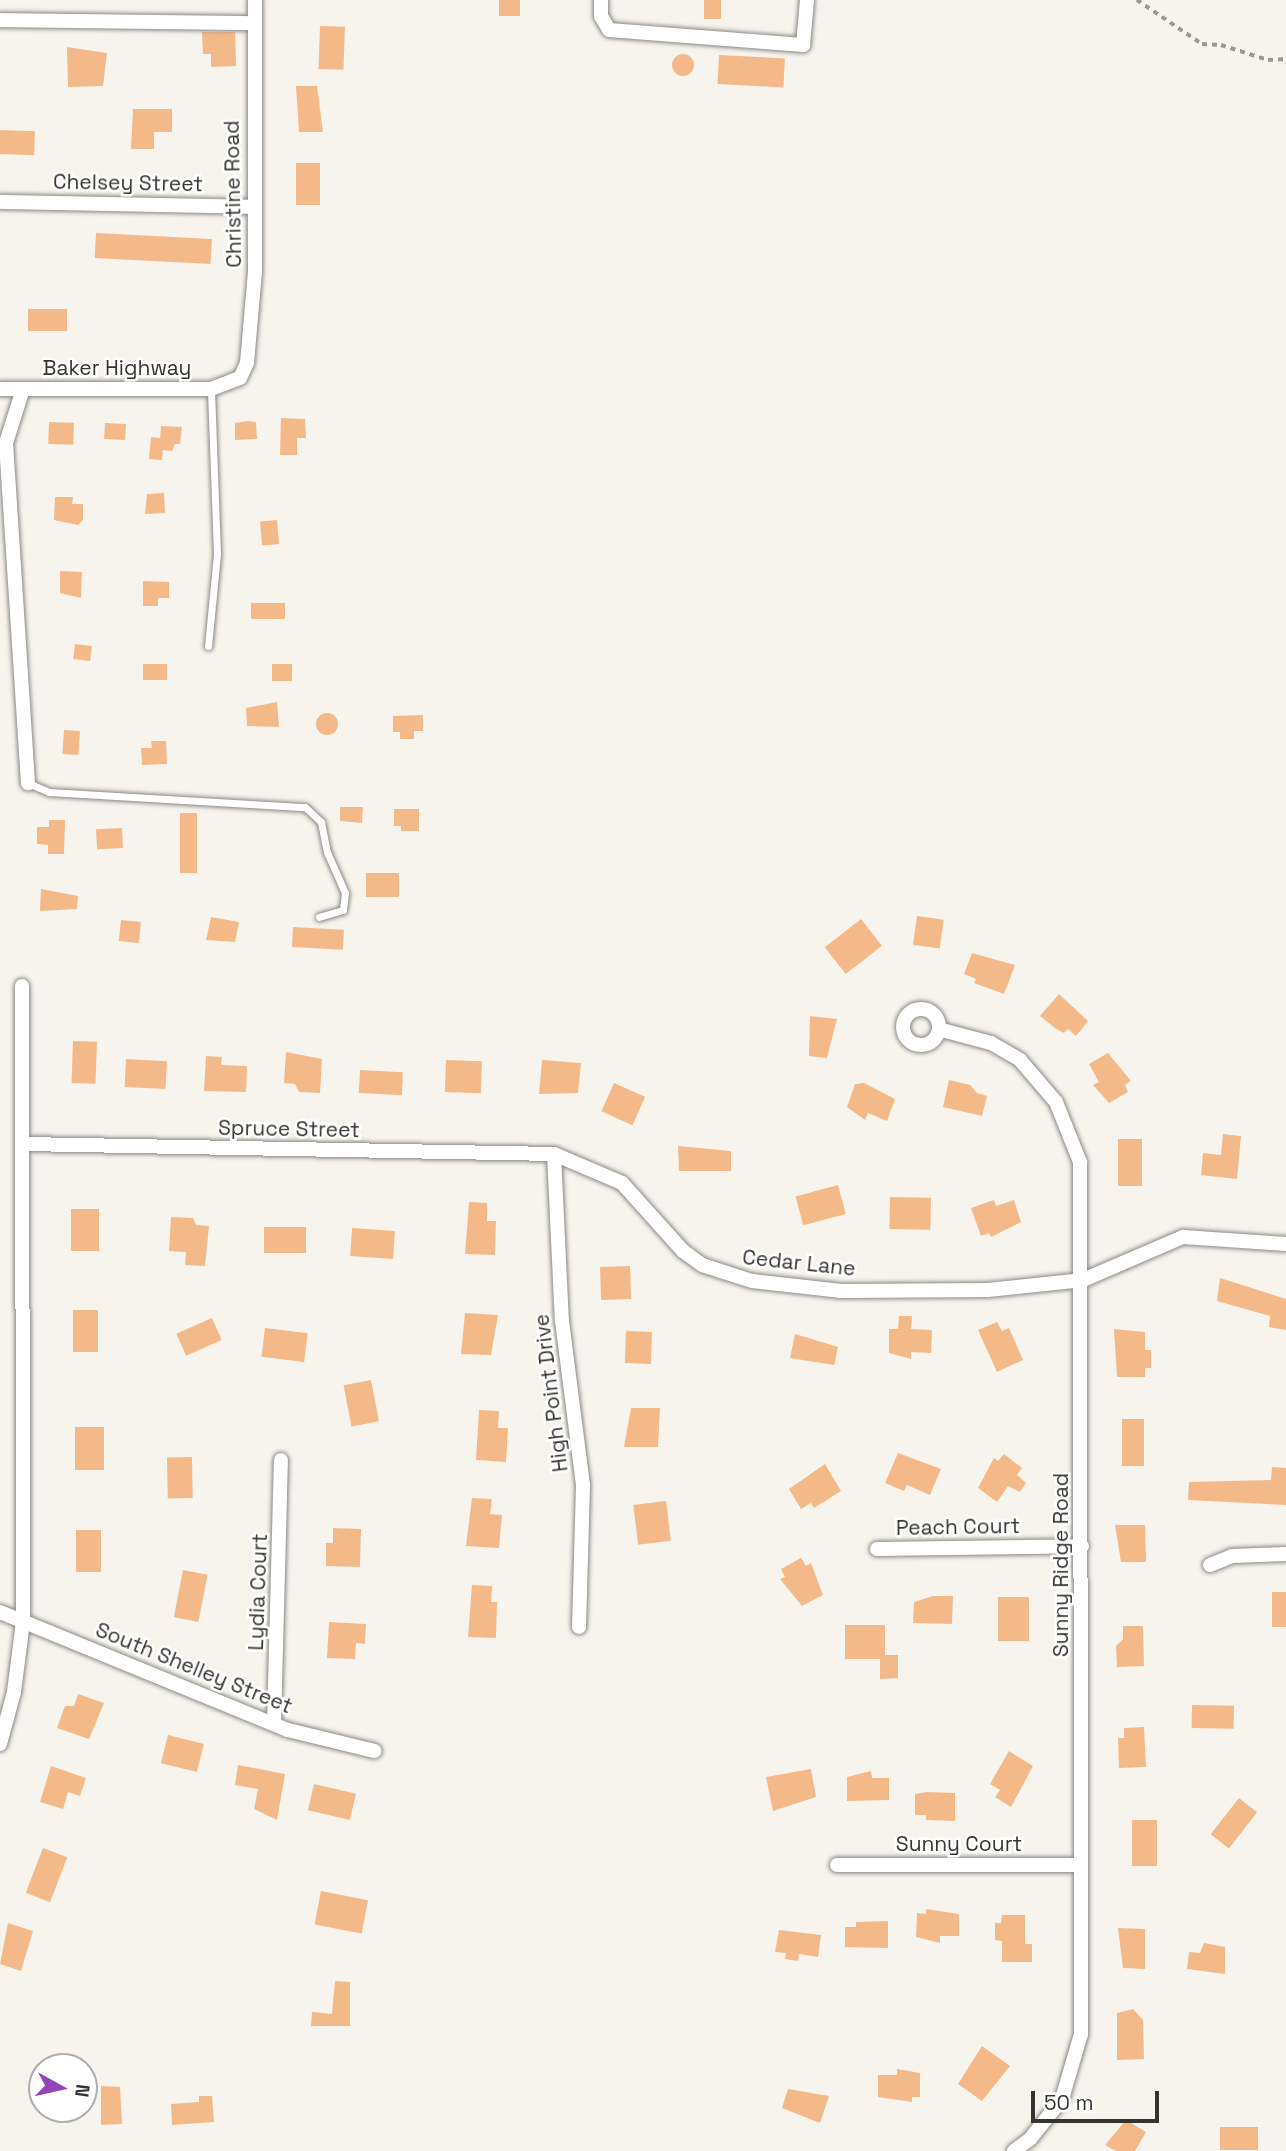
<!DOCTYPE html>
<html>
<head>
<meta charset="utf-8">
<style>
  body { margin:0 }
  #map { position:relative; width:1286px; height:2151px; overflow:hidden; background:#f7f4ee; font-family:"Space Grotesk",sans-serif }
  div>[style] { position:absolute }
  .building>* { inset:0; background:#f4b989; transform-origin:0 0 }
  .round { border-radius:50% }
  .path>* { height:3.5px; margin-top:-1.75px; transform-origin:0; background:repeating-linear-gradient(90deg,#9a9893 0 5px,transparent 0 10px) }
  .roads { filter:drop-shadow(0 0 2px #8b8984) drop-shadow(0 0 2px #8b8984) }
  .service>* { height:7px; margin:-3.5px; padding:0 3.5px; transform-origin:3.5px; border-radius:3.5px; background:#fff }
  .minor>* { height:14px; margin:-7px; padding:0 7px; transform-origin:7px; border-radius:7px; background:#fff }
  .minor>.ring { margin:-7px; padding:0; box-sizing:content-box; background:none; border:14px solid #fff; border-radius:50% }
  span { translate:-50% -50%; white-space:nowrap; text-align:center; line-height:1.15; -webkit-text-stroke:5px #fff; paint-order:stroke }
  .street-label { font-size:21px; color:#353431 }
  .north { position:absolute; left:28px; top:2053px; width:70px; height:70px; box-sizing:border-box; background:#fff; border:2px solid #aeaead; border-radius:50%; rotate:98deg; font-size:19px; font-weight:700; line-height:28px; text-align:center; color:#353431 }
  .north::after { content:''; display:block; margin:auto; width:24px; height:32px; background:#9247b9; clip-path:polygon(50% 0,100% 100%,50% 72%,0 100%) }
  .scale { position:absolute; left:1031px; top:2091px; width:128px; height:32px; box-sizing:border-box; border:4px solid #353431; border-top:0; padding-left:9px; font-size:21px; line-height:24px; white-space:nowrap; color:#353431; -webkit-text-stroke:5px #fff; paint-order:stroke }
</style>
</head>
<body>
<div id="map">
  <div class="building">
    <div style="left:499px;top:0;width:21px;height:16px"></div>
    <div style="left:704px;top:0;width:17px;height:19px"></div>
    <div style="left:320px;top:26px;width:25px;height:43px;rotate:2deg"></div>
    <div style="clip-path:polygon(202px 32px,235px 32px,236px 66px,211px 67px,211px 54px,203px 54px)"></div>
    <div style="clip-path:polygon(67px 47px,107px 53px,103px 86px,68px 87px)"></div>
    <div class="round" style="left:672px;top:54px;width:22px;height:22px"></div>
    <div style="left:719px;top:55px;width:66px;height:29px;rotate:3deg"></div>
    <div style="clip-path:polygon(296px 86px,317px 86px,323px 132px,299px 132px)"></div>
    <div style="clip-path:polygon(133px 109px,172px 109px,172px 132px,154px 132px,154px 149px,131px 149px)"></div>
    <div style="left:0;top:130px;width:35px;height:24px;rotate:2deg"></div>
    <div style="left:296px;top:163px;width:24px;height:42px"></div>
    <div style="left:96px;top:233px;width:116px;height:25px;rotate:3deg"></div>
    <div style="left:28px;top:309px;width:39px;height:22px"></div>
    <div style="clip-path:polygon(281px 418px,305px 419px,306px 438px,297px 438px,297px 455px,280px 455px)"></div>
    <div style="clip-path:polygon(248px 421px,256px 422px,257px 439px,235px 440px,235px 423px)"></div>
    <div style="left:49px;top:422px;width:25px;height:22px;rotate:2deg"></div>
    <div style="left:105px;top:423px;width:21px;height:16px;rotate:3deg"></div>
    <div style="clip-path:polygon(161px 426px,182px 427px,180px 444px,175px 444px,172px 451px,163px 450px,162px 460px,149px 459px,151px 437px,160px 438px)"></div>
    <div style="clip-path:polygon(164px 493px,165px 513px,145px 514px,147px 494px)"></div>
    <div style="clip-path:polygon(55px 497px,73px 497px,72px 504px,83px 504px,83px 520px,78px 525px,54px 520px)"></div>
    <div style="left:277px;top:520px;width:24px;height:17px;rotate:85deg"></div>
    <div style="clip-path:polygon(60px 571px,82px 572px,81px 598px,60px 593px)"></div>
    <div style="clip-path:polygon(143px 581px,169px 582px,169px 598px,158px 598px,158px 606px,143px 606px)"></div>
    <div style="left:285px;top:603px;width:16px;height:34px;rotate:90deg"></div>
    <div style="left:75px;top:644px;width:17px;height:15px;rotate:7deg"></div>
    <div style="left:143px;top:664px;width:24px;height:16px"></div>
    <div style="left:272px;top:664px;width:20px;height:17px"></div>
    <div style="clip-path:polygon(277px 702px,279px 727px,247px 726px,246px 708px)"></div>
    <div class="round" style="left:316px;top:713px;width:22px;height:22px"></div>
    <div style="clip-path:polygon(423px 715px,423px 731px,414px 731px,414px 739px,400px 739px,400px 732px,393px 732px,393px 716px)"></div>
    <div style="left:64px;top:730px;width:16px;height:24px;rotate:4deg"></div>
    <div style="clip-path:polygon(151px 741px,166px 741px,167px 764px,142px 765px,141px 748px,152px 748px)"></div>
    <div style="clip-path:polygon(340px 807px,363px 807px,362px 823px,340px 821px)"></div>
    <div style="clip-path:polygon(394px 809px,419px 809px,419px 831px,401px 831px,401px 826px,394px 826px)"></div>
    <div style="left:180px;top:813px;width:17px;height:60px"></div>
    <div style="clip-path:polygon(49px 820px,65px 820px,64px 854px,48px 854px,48px 845px,37px 844px,37px 827px,49px 827px)"></div>
    <div style="left:122px;top:828px;width:20px;height:26px;rotate:87deg"></div>
    <div style="left:366px;top:873px;width:33px;height:24px"></div>
    <div style="clip-path:polygon(41px 889px,78px 896px,77px 909px,40px 911px)"></div>
    <div style="left:917px;top:916px;width:27px;height:29px;rotate:8deg"></div>
    <div style="clip-path:polygon(211px 917px,239px 922px,235px 942px,206px 940px)"></div>
    <div style="left:861px;top:919px;width:34px;height:46px;rotate:52deg"></div>
    <div style="left:121px;top:920px;width:20px;height:21px;rotate:6deg"></div>
    <div style="left:293px;top:927px;width:51px;height:20px;rotate:3deg"></div>
    <div style="clip-path:polygon(972px 953px,1015px 965px,1004px 994px,974px 983px,976px 979px,964px 974px)"></div>
    <div style="clip-path:polygon(1059px 994px,1088px 1021px,1076px 1036px,1068px 1029px,1064px 1033px,1056px 1029px,1040px 1016px)"></div>
    <div style="clip-path:polygon(810px 1016px,837px 1019px,827px 1058px,809px 1056px)"></div>
    <div style="left:73px;top:1041px;width:24px;height:42px;rotate:2deg"></div>
    <div style="clip-path:polygon(286px 1052px,322px 1059px,320px 1093px,299px 1092px,295px 1084px,284px 1083px)"></div>
    <div style="clip-path:polygon(1108px 1053px,1131px 1081px,1125px 1085px,1128px 1092px,1109px 1103px,1093px 1085px,1099px 1082px,1089px 1064px)"></div>
    <div style="clip-path:polygon(206px 1056px,222px 1057px,221px 1065px,247px 1066px,246px 1092px,204px 1091px)"></div>
    <div style="left:126px;top:1059px;width:41px;height:28px;rotate:3deg"></div>
    <div style="left:446px;top:1060px;width:36px;height:32px;rotate:2deg"></div>
    <div style="clip-path:polygon(542px 1060px,581px 1063px,578px 1093px,539px 1094px)"></div>
    <div style="left:360px;top:1070px;width:43px;height:23px;rotate:3deg"></div>
    <div style="clip-path:polygon(949px 1080px,970px 1085px,977px 1093px,987px 1096px,982px 1116px,943px 1107px)"></div>
    <div style="left:614px;top:1083px;width:34px;height:31px;rotate:24deg"></div>
    <div style="clip-path:polygon(864px 1083px,895px 1099px,887px 1121px,868px 1113px,865px 1120px,847px 1107px,855px 1084px)"></div>
    <div style="clip-path:polygon(1223px 1134px,1241px 1136px,1237px 1179px,1201px 1175px,1203px 1153px,1221px 1155px)"></div>
    <div style="left:1118px;top:1139px;width:24px;height:47px"></div>
    <div style="clip-path:polygon(678px 1146px,731px 1151px,731px 1171px,679px 1171px)"></div>
    <div style="left:838px;top:1185px;width:30px;height:44px;rotate:75deg"></div>
    <div style="left:890px;top:1197px;width:41px;height:32px;rotate:1deg"></div>
    <div style="clip-path:polygon(994px 1200px,996px 1206px,1014px 1200px,1021px 1222px,991px 1237px,989px 1233px,981px 1236px,971px 1208px)"></div>
    <div style="clip-path:polygon(469px 1202px,487px 1203px,487px 1221px,496px 1221px,495px 1255px,465px 1254px)"></div>
    <div style="left:71px;top:1209px;width:28px;height:42px"></div>
    <div style="clip-path:polygon(171px 1217px,193px 1218px,196px 1225px,209px 1226px,205px 1266px,185px 1265px,186px 1252px,169px 1251px)"></div>
    <div style="left:264px;top:1227px;width:42px;height:26px"></div>
    <div style="left:395px;top:1231px;width:28px;height:43px;rotate:94deg"></div>
    <div style="left:630px;top:1266px;width:33px;height:30px;rotate:88deg"></div>
    <div style="clip-path:polygon(1220px 1278px,1286px 1299px,1286px 1330px,1269px 1327px,1270px 1316px,1217px 1301px)"></div>
    <div style="left:73px;top:1310px;width:25px;height:42px"></div>
    <div style="clip-path:polygon(465px 1313px,498px 1315px,491px 1355px,461px 1354px)"></div>
    <div style="clip-path:polygon(899px 1316px,912px 1316px,911px 1329px,932px 1330px,931px 1353px,911px 1352px,911px 1359px,889px 1353px,889px 1329px,898px 1329px)"></div>
    <div style="left:212px;top:1318px;width:24px;height:39px;rotate:66deg"></div>
    <div style="clip-path:polygon(997px 1322px,1002px 1331px,1009px 1328px,1023px 1360px,997px 1372px,978px 1330px)"></div>
    <div style="left:265px;top:1328px;width:43px;height:29px;rotate:7deg"></div>
    <div style="clip-path:polygon(1114px 1329px,1145px 1332px,1145px 1350px,1151px 1350px,1151px 1368px,1145px 1368px,1145px 1377px,1117px 1377px)"></div>
    <div style="left:626px;top:1331px;width:26px;height:32px;rotate:2deg"></div>
    <div style="clip-path:polygon(795px 1334px,838px 1347px,834px 1365px,790px 1358px)"></div>
    <div style="left:371px;top:1380px;width:42px;height:28px;rotate:79deg"></div>
    <div style="clip-path:polygon(631px 1408px,660px 1408px,658px 1447px,624px 1447px)"></div>
    <div style="clip-path:polygon(479px 1410px,499px 1411px,498px 1428px,508px 1428px,506px 1462px,476px 1460px)"></div>
    <div style="left:1122px;top:1419px;width:22px;height:47px"></div>
    <div style="left:75px;top:1427px;width:29px;height:43px"></div>
    <div style="clip-path:polygon(898px 1453px,941px 1469px,930px 1495px,907px 1485px,904px 1491px,885px 1483px)"></div>
    <div style="clip-path:polygon(1004px 1454px,1022px 1468px,1017px 1475px,1026px 1483px,1020px 1492px,1008px 1486px,997px 1502px,978px 1488px,994px 1458px,998px 1461px)"></div>
    <div style="left:192px;top:1457px;width:41px;height:25px;rotate:89deg"></div>
    <div style="clip-path:polygon(825px 1464px,841px 1491px,814px 1508px,811px 1503px,801px 1509px,789px 1489px)"></div>
    <div style="clip-path:polygon(1272px 1467px,1286px 1468px,1286px 1505px,1188px 1500px,1189px 1482px,1271px 1480px)"></div>
    <div style="clip-path:polygon(472px 1498px,492px 1499px,490px 1514px,502px 1515px,499px 1548px,466px 1546px)"></div>
    <div style="left:666px;top:1501px;width:40px;height:33px;rotate:83deg"></div>
    <div style="clip-path:polygon(1115px 1525px,1145px 1525px,1146px 1562px,1121px 1562px)"></div>
    <div style="clip-path:polygon(333px 1528px,361px 1529px,360px 1567px,326px 1566px,326px 1543px,333px 1543px)"></div>
    <div style="left:101px;top:1530px;width:42px;height:25px;rotate:90deg"></div>
    <div style="clip-path:polygon(801px 1558px,806px 1566px,811px 1563px,823px 1595px,802px 1606px,780px 1579px,785px 1577px,781px 1569px)"></div>
    <div style="left:183px;top:1570px;width:25px;height:48px;rotate:11deg"></div>
    <div style="clip-path:polygon(472px 1585px,492px 1586px,491px 1602px,497px 1602px,496px 1638px,468px 1637px)"></div>
    <div style="left:1272px;top:1592px;width:14px;height:35px"></div>
    <div style="clip-path:polygon(933px 1596px,953px 1596px,952px 1624px,913px 1623px,914px 1602px)"></div>
    <div style="left:998px;top:1597px;width:31px;height:44px"></div>
    <div style="clip-path:polygon(329px 1622px,366px 1624px,365px 1644px,356px 1643px,355px 1659px,327px 1658px)"></div>
    <div style="clip-path:polygon(845px 1625px,885px 1625px,885px 1655px,898px 1655px,898px 1678px,880px 1679px,880px 1659px,845px 1659px)"></div>
    <div style="clip-path:polygon(1123px 1626px,1143px 1626px,1144px 1666px,1117px 1667px,1116px 1646px,1123px 1639px)"></div>
    <div style="clip-path:polygon(78px 1694px,104px 1703px,89px 1739px,57px 1728px,65px 1706px,74px 1706px)"></div>
    <div style="left:1192px;top:1705px;width:42px;height:23px;rotate:1deg"></div>
    <div style="clip-path:polygon(1144px 1727px,1146px 1767px,1119px 1768px,1118px 1738px,1124px 1738px,1124px 1728px)"></div>
    <div style="left:168px;top:1735px;width:37px;height:29px;rotate:14deg"></div>
    <div style="clip-path:polygon(1009px 1751px,1033px 1766px,1011px 1807px,995px 1797px,1000px 1790px,990px 1784px)"></div>
    <div style="clip-path:polygon(238px 1765px,285px 1774px,277px 1820px,254px 1809px,258px 1789px,235px 1785px)"></div>
    <div style="clip-path:polygon(51px 1766px,86px 1778px,80px 1796px,68px 1792px,63px 1809px,40px 1802px)"></div>
    <div style="clip-path:polygon(811px 1769px,816px 1797px,773px 1811px,766px 1777px)"></div>
    <div style="clip-path:polygon(871px 1771px,872px 1778px,889px 1778px,889px 1800px,847px 1801px,847px 1777px)"></div>
    <div style="left:314px;top:1784px;width:43px;height:27px;rotate:13deg"></div>
    <div style="clip-path:polygon(927px 1792px,955px 1793px,955px 1821px,926px 1820px,926px 1815px,915px 1815px,915px 1794px)"></div>
    <div style="left:1239px;top:1798px;width:23px;height:46px;rotate:38deg"></div>
    <div style="left:1132px;top:1820px;width:25px;height:46px"></div>
    <div style="left:43px;top:1848px;width:26px;height:48px;rotate:21deg"></div>
    <div style="left:321px;top:1891px;width:48px;height:34px;rotate:11deg"></div>
    <div style="clip-path:polygon(926px 1909px,959px 1914px,959px 1936px,940px 1936px,940px 1943px,916px 1937px,917px 1913px,926px 1914px)"></div>
    <div style="clip-path:polygon(1002px 1915px,1025px 1915px,1025px 1944px,1032px 1944px,1032px 1962px,1002px 1962px,1002px 1941px,995px 1940px,995px 1923px,1001px 1923px)"></div>
    <div style="clip-path:polygon(888px 1921px,888px 1948px,845px 1947px,845px 1927px,856px 1927px,856px 1922px)"></div>
    <div style="clip-path:polygon(8px 1923px,33px 1931px,21px 1971px,0 1964px)"></div>
    <div style="clip-path:polygon(1118px 1928px,1145px 1929px,1145px 1969px,1123px 1968px)"></div>
    <div style="clip-path:polygon(779px 1930px,821px 1935px,818px 1957px,799px 1954px,798px 1961px,785px 1959px,786px 1953px,775px 1952px)"></div>
    <div style="clip-path:polygon(1204px 1943px,1225px 1947px,1225px 1974px,1187px 1969px,1189px 1952px,1200px 1953px)"></div>
    <div style="clip-path:polygon(335px 1981px,350px 1982px,350px 2026px,311px 2026px,312px 2012px,332px 2014px)"></div>
    <div style="clip-path:polygon(1133px 2009px,1143px 2020px,1144px 2059px,1117px 2060px,1117px 2013px)"></div>
    <div style="clip-path:polygon(982px 2046px,1010px 2066px,982px 2101px,958px 2084px)"></div>
    <div style="clip-path:polygon(897px 2069px,920px 2073px,920px 2097px,912px 2097px,912px 2102px,878px 2097px,878px 2075px,897px 2075px)"></div>
    <div style="clip-path:polygon(101px 2086px,120px 2087px,122px 2124px,101px 2125px)"></div>
    <div style="clip-path:polygon(788px 2089px,829px 2096px,820px 2123px,782px 2108px)"></div>
    <div style="clip-path:polygon(199px 2096px,212px 2096px,214px 2122px,172px 2125px,171px 2104px,199px 2102px)"></div>
    <div style="clip-path:polygon(1126px 2120px,1146px 2132px,1135px 2151px,1116px 2151px,1105px 2145px)"></div>
    <div style="left:1220px;top:2127px;width:38px;height:23px"></div>
  </div>
  <div class="path">
    <div style="left:1137px;top:0;width:78px;rotate:34.1deg"></div>
    <div style="left:1202px;top:44px;width:19px;rotate:3deg"></div>
    <div style="left:1221px;top:45px;width:49px;rotate:17.7deg"></div>
    <div style="left:1268px;top:60px;width:18px;rotate:-3deg"></div>
  </div>
  <div class="roads">
    <div class="service">
      <div style="left:208px;top:646px;width:92px;rotate:-84.4deg"></div>
      <div style="left:217px;top:554px;width:165px;rotate:-92.1deg"></div>
      <div style="left:28px;top:783px;width:23px;rotate:23deg"></div>
      <div style="left:49px;top:792px;width:256px;rotate:3.4deg"></div>
      <div style="left:305px;top:807px;width:22px;rotate:43deg"></div>
      <div style="left:321px;top:822px;width:31px;rotate:79deg"></div>
      <div style="left:327px;top:852px;width:45px;rotate:66.3deg"></div>
      <div style="left:345px;top:893px;width:17px;rotate:97deg"></div>
      <div style="left:343px;top:910px;width:25px;rotate:164deg"></div>
    </div>
    <div class="minor">
      <div style="left:601px;top:0;width:16px;rotate:90deg"></div>
      <div style="left:601px;top:16px;width:16px;rotate:60deg"></div>
      <div style="left:609px;top:30px;width:195px;rotate:4.4deg"></div>
      <div style="left:803px;top:45px;width:45px;rotate:-84.9deg"></div>
      <div style="left:0;top:20px;width:254px;rotate:0.7deg"></div>
      <div style="left:0;top:202px;width:254px;rotate:1.1deg"></div>
      <div style="left:0;top:389px;width:211px"></div>
      <div style="left:211px;top:389px;width:31px;rotate:-21deg"></div>
      <div style="left:240px;top:378px;width:17px;rotate:-65deg"></div>
      <div style="left:247px;top:363px;width:92px;rotate:-85deg"></div>
      <div style="left:255px;top:271px;width:271px;rotate:-90deg"></div>
      <div style="left:23px;top:389px;width:57px;rotate:107.5deg"></div>
      <div style="left:6px;top:443px;width:341px;rotate:86.3deg"></div>
      <div class="ring" style="left:903px;top:1009px;width:22px;height:22px"></div>
      <div style="left:942px;top:1030px;width:51px;rotate:14.9deg"></div>
      <div style="left:991px;top:1043px;width:34px;rotate:30deg"></div>
      <div style="left:1020px;top:1060px;width:55px;rotate:49.4deg"></div>
      <div style="left:1056px;top:1102px;width:65px;rotate:68.2deg"></div>
      <div style="left:1080px;top:1162px;width:872px;rotate:89.93deg"></div>
      <div style="left:1081px;top:2034px;width:68px;rotate:106.3deg"></div>
      <div style="left:1062px;top:2099px;width:51px;rotate:128.7deg"></div>
      <div style="left:1030px;top:2139px;width:20px;rotate:143deg"></div>
      <div style="left:24px;top:1144px;width:530px;rotate:1.08deg"></div>
      <div style="left:554px;top:1154px;width:74px;rotate:23.1deg"></div>
      <div style="left:622px;top:1183px;width:91px;rotate:48.1deg"></div>
      <div style="left:683px;top:1251px;width:24px;rotate:36deg"></div>
      <div style="left:702px;top:1265px;width:52px;rotate:17.7deg"></div>
      <div style="left:752px;top:1281px;width:90px;rotate:6.4deg"></div>
      <div style="left:841px;top:1291px;width:147px;rotate:-0.4deg"></div>
      <div style="left:988px;top:1290px;width:96px;rotate:-6deg"></div>
      <div style="left:1083px;top:1280px;width:109px;rotate:-23.3deg"></div>
      <div style="left:1183px;top:1237px;width:103px;rotate:3.9deg"></div>
      <div style="left:554px;top:1154px;width:167px;rotate:87.3deg"></div>
      <div style="left:562px;top:1321px;width:165px;rotate:82.7deg"></div>
      <div style="left:583px;top:1485px;width:142px;rotate:91.6deg"></div>
      <div style="left:877px;top:1549px;width:205px;rotate:-0.8deg"></div>
      <div style="left:1210px;top:1565px;width:24px;rotate:-22deg"></div>
      <div style="left:1232px;top:1556px;width:54px;rotate:-2.1deg"></div>
      <div style="left:0;top:1612px;width:311px;rotate:22.3deg"></div>
      <div style="left:288px;top:1730px;width:89px;rotate:13.6deg"></div>
      <div style="left:274px;top:1724px;width:264px;rotate:-88.5deg"></div>
      <div style="left:0;top:1744px;width:54px;rotate:-74.9deg"></div>
      <div style="left:14px;top:1692px;width:71px;rotate:-82.7deg"></div>
      <div style="left:23px;top:1622px;width:636px;rotate:-90.09deg"></div>
      <div style="left:837px;top:1865px;width:243px"></div>
    </div>
  </div>
  <div class="street-label">
    <span style="left:128px;top:183px;rotate:1deg">Chelsey Street</span>
    <span style="left:233px;top:194px;rotate:-91deg">Christine Road</span>
    <span style="left:117px;top:368px">Baker Highway</span>
    <span style="left:289px;top:1129px;rotate:1deg">Spruce Street</span>
    <span style="left:799px;top:1263px;rotate:6deg">Cedar Lane</span>
    <span style="left:551px;top:1393px;rotate:-97deg">High Point Drive</span>
    <span style="left:958px;top:1527px;rotate:-1deg">Peach Court</span>
    <span style="left:1061px;top:1565px;rotate:-90deg">Sunny Ridge Road</span>
    <span style="left:258px;top:1592px;rotate:-88deg">Lydia Court</span>
    <span style="left:194px;top:1668px;rotate:22deg">South Shelley Street</span>
    <span style="left:959px;top:1844px">Sunny Court</span>
  </div>
  <div class="north">N</div>
  <div class="scale">50 m</div>
</div>
</body>
</html>
